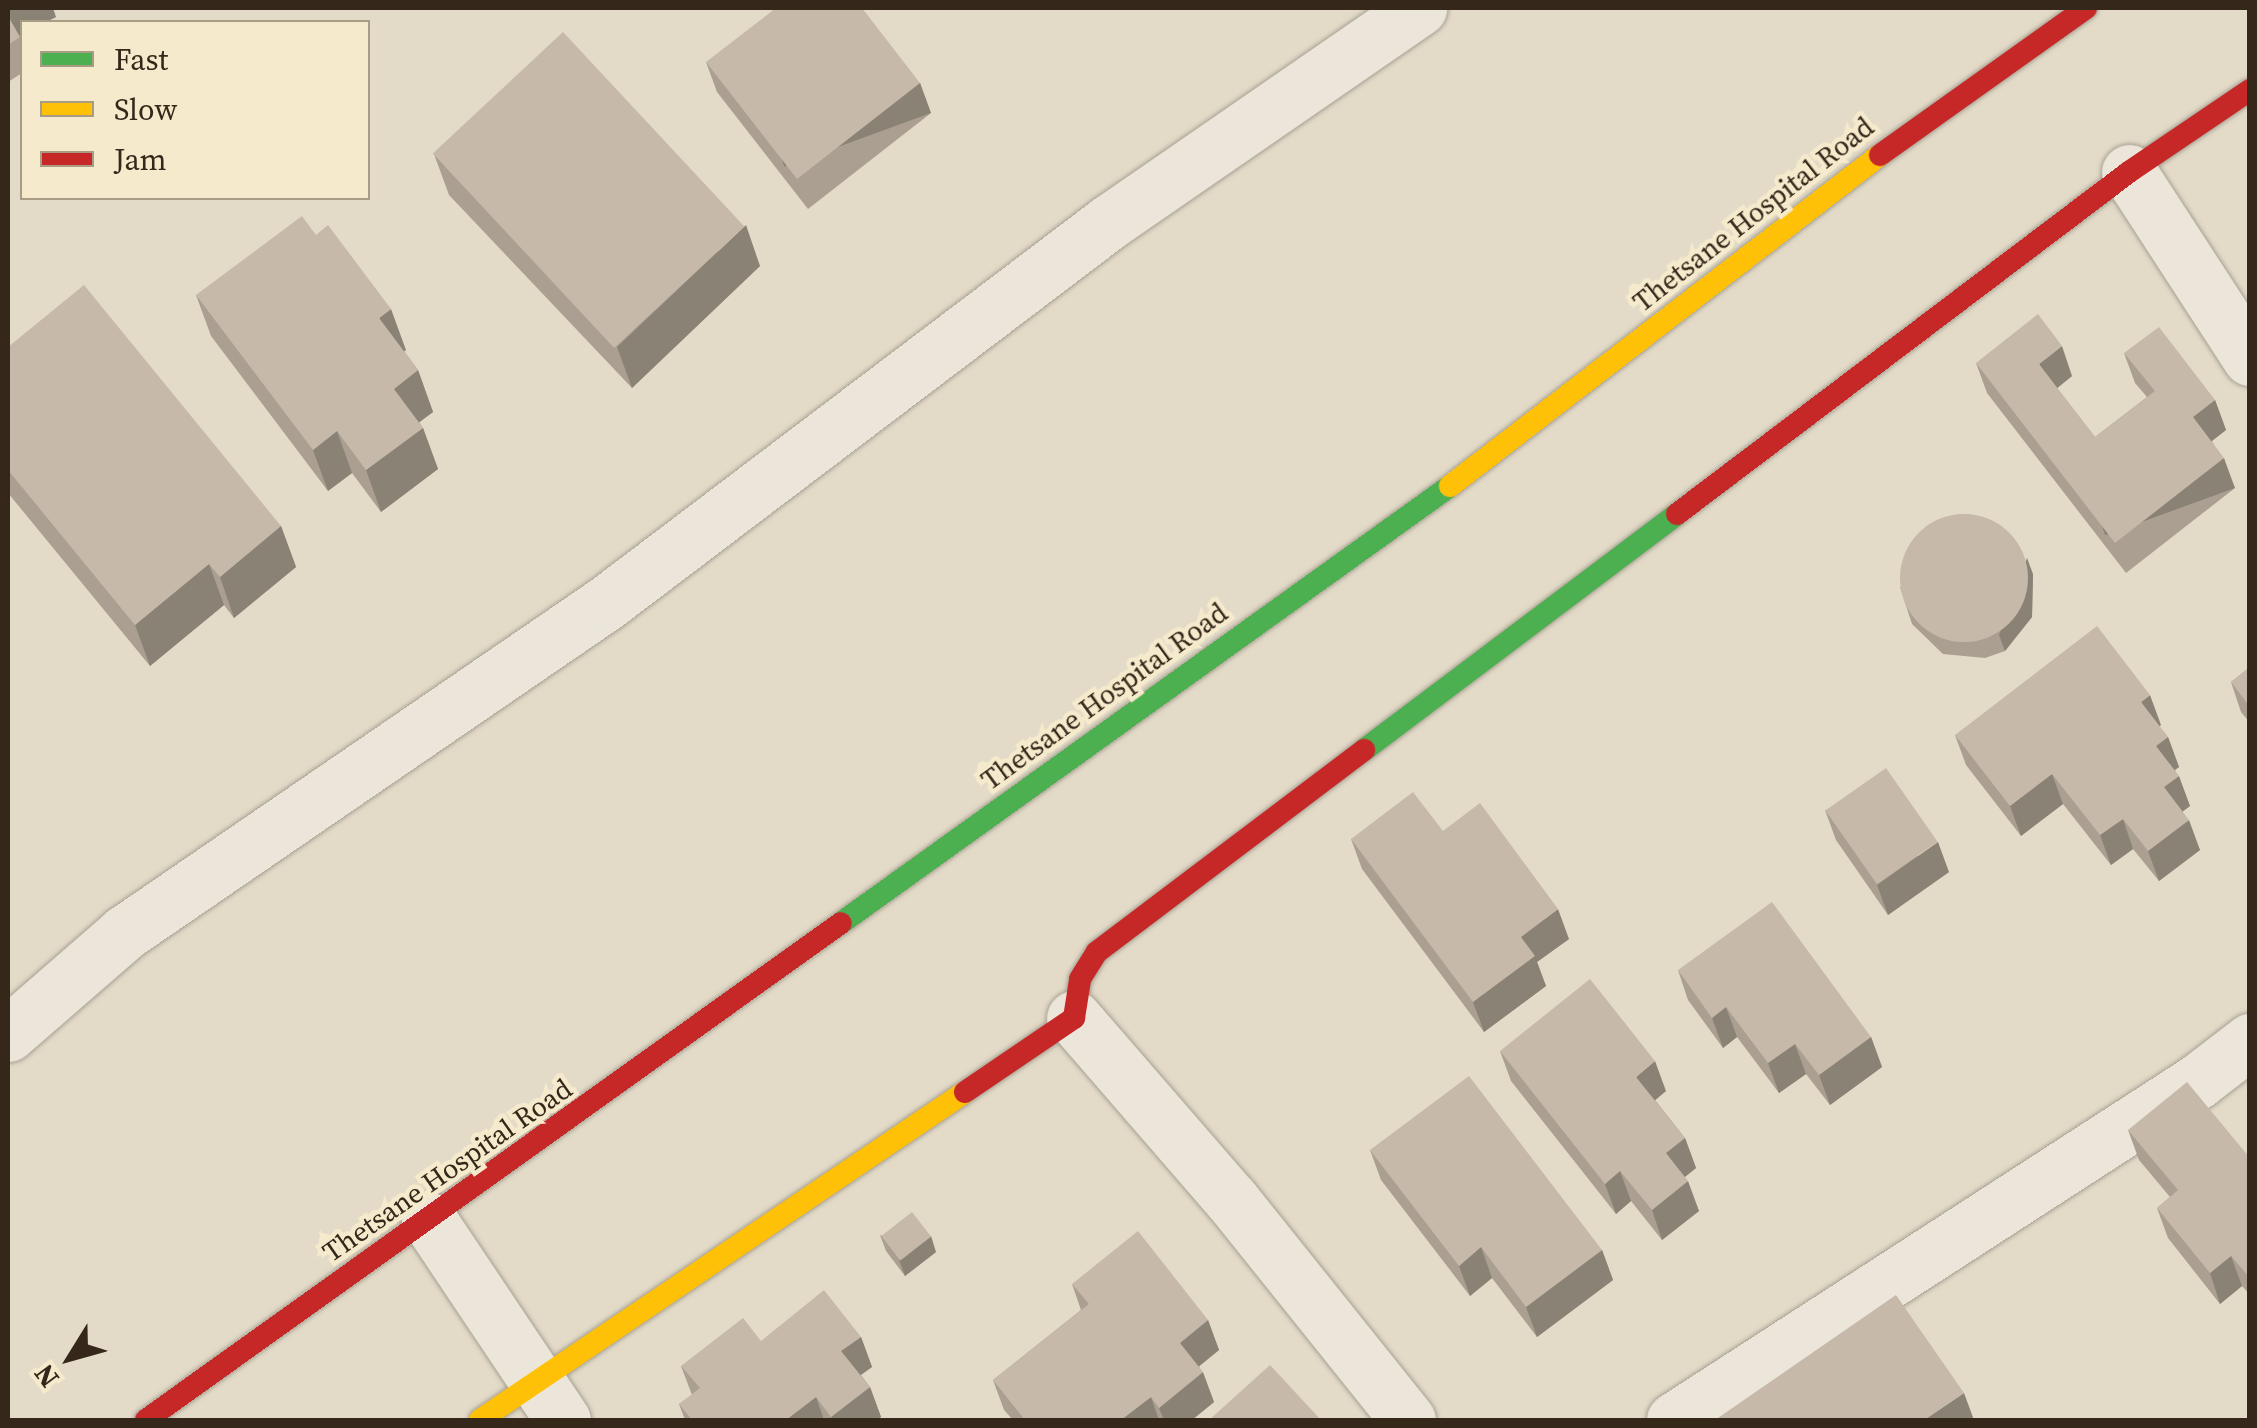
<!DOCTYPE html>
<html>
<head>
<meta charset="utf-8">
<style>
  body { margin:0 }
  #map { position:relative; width:2257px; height:1428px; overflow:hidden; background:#e3dbc8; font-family:"Source Serif 4",serif }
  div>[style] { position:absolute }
  .roads { filter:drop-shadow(0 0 2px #a7a092) drop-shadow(0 0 2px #a7a092) }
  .street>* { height:55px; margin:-27.5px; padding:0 27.5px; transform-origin:27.5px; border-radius:27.5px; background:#ebe5da }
  .fast>* { height:22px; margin:-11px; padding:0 11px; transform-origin:11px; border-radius:11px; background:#4caf50 }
  .slow>* { height:22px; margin:-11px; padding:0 11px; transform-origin:11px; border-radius:11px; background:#ffc107 }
  .jam>* { height:22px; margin:-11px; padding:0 11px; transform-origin:11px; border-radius:11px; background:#c62828 }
  .wall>* { inset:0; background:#aa9f91 }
  .shaded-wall>* { inset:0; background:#8b8276; transform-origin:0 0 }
  .building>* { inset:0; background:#c6b9a9; transform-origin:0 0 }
  .round { border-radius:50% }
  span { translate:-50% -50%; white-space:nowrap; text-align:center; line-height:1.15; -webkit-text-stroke:9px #f5eacc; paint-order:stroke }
  .street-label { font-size:28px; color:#35281b }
  .frame { position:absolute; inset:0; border:10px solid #35281b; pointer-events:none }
  .legend { position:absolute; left:20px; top:20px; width:350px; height:180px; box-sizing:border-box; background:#f5eacc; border:2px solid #a89c85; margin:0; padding:12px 18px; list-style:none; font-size:30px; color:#35281b }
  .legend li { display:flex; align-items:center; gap:20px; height:50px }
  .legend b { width:50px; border:2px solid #a89c85 }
  .north { position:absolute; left:20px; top:1308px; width:100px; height:100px; -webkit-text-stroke:8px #f5eacc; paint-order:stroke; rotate:233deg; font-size:28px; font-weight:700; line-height:40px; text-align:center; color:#35281b }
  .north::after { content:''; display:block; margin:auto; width:35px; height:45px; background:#35281b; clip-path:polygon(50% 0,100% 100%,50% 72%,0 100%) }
</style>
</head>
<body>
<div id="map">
  <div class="roads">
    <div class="street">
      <div style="left:2129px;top:172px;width:222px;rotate:57deg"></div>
      <div style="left:1074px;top:1018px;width:240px;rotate:49.1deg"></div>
      <div style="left:1231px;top:1199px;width:283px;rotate:51.3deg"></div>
      <div style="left:8px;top:1034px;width:154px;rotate:-41deg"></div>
      <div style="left:124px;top:933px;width:584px;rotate:-34.4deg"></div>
      <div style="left:606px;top:603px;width:631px;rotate:-37.14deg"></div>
      <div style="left:1109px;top:222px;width:377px;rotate:-34.6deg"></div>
      <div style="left:429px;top:1220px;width:241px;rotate:56.2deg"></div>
      <div style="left:1674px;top:1420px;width:624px;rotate:-32.9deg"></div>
      <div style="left:2198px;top:1081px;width:66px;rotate:-37.6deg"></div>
    </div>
    <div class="fast">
      <div style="left:1364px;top:750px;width:392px;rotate:-37deg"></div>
      <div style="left:841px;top:923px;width:750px;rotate:-35.66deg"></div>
    </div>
    <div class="slow">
      <div style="left:1450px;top:486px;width:543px;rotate:-37.59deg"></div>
      <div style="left:480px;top:1420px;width:585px;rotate:-34.07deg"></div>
    </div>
    <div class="jam">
      <div style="left:1880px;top:155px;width:253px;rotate:-35.5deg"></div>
      <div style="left:1677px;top:514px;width:567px;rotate:-37.11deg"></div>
      <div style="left:2129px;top:172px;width:146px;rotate:-34.1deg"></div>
      <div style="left:965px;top:1092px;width:132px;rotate:-34.2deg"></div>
      <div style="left:1074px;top:1018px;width:39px;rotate:-81deg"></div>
      <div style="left:1080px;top:979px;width:32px;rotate:-58deg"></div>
      <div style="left:1097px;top:952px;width:335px;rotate:-37.1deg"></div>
      <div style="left:146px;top:1420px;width:854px;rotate:-35.57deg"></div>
    </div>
  </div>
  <div class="wall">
    <div style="clip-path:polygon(8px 8px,56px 17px,46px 22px,22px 22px,20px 38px,22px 45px,22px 73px,8px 82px)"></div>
    <div style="clip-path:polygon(706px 62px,920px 83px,931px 113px,808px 209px,717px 92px)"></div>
    <div style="clip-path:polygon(434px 154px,760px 266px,632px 388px,449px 195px)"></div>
    <div style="clip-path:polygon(196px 295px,406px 350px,404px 351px,418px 370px,433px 412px,419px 422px,423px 428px,438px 469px,381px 512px,352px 473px,328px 491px,211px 336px)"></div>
    <div style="clip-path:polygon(8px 347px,281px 526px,296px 567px,234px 618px,224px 605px,150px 666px,8px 493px)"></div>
    <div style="clip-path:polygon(2124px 353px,2215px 400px,2226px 430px,2212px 441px,2235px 488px,2126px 573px,1987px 393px,1976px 363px,2072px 376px,2057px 388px,2095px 437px,2147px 397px,2135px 383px)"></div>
    <div style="clip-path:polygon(2033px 574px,2032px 617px,2005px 651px,1985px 658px,1943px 654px,1912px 624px,1900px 587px)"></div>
    <div style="clip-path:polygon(2250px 667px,2250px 723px,2241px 712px,2231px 682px)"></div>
    <div style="clip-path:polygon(2161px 725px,2159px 726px,2168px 737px,2179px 767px,2175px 770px,2190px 806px,2182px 812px,2200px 850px,2159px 881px,2133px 849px,2111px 865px,2063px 804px,2021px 836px,1966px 765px,1955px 735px)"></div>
    <div style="clip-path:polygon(1825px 810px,1949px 872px,1888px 915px,1836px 840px)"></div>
    <div style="clip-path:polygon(1443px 831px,1569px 939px,1537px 962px,1546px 986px,1484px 1032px,1362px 869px,1351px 839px)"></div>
    <div style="clip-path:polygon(1678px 970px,1871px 1037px,1882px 1067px,1830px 1105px,1806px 1074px,1779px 1093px,1737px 1037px,1723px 1048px,1688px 1000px)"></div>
    <div style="clip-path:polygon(1500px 1051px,1666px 1091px,1655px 1100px,1685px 1138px,1696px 1168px,1685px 1177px,1699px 1211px,1662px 1240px,1631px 1201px,1616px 1214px,1511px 1081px)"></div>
    <div style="clip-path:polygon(2128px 1130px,2250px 1158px,2250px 1295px,2242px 1286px,2220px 1304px,2168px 1238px,2157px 1208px,2170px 1197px,2139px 1160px)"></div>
    <div style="clip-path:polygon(1370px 1150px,1602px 1250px,1613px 1280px,1537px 1337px,1492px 1278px,1470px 1296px,1381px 1180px)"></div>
    <div style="clip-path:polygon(880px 1235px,936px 1252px,905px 1276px,886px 1251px)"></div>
    <div style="clip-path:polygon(1072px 1284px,1208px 1320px,1219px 1350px,1199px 1366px,1214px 1402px,1192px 1420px,1013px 1420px,1004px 1410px,993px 1380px,1081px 1310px)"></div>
    <div style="clip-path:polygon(861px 1337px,872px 1367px,861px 1375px,870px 1387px,881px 1417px,876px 1420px,685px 1420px,679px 1404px,692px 1395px,681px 1366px,761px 1341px)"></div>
  </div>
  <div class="shaded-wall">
    <div style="clip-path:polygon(11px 8px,53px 8px,56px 17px,46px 22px,22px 22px,22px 37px,20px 38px,8px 18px,8px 10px)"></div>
    <div style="left:920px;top:83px;width:32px;height:156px;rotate:70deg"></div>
    <div style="clip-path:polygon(746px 225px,760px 266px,632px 388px,617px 347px)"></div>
    <div style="clip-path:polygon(391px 309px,406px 350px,394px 359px,379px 318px)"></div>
    <div style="clip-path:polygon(2062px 346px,2072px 376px,2050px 394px,2039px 364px)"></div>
    <div style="clip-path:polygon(418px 370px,433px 412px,409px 430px,394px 389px)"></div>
    <div style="clip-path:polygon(2215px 400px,2226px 430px,2204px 447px,2193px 417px)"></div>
    <div style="clip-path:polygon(423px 428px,438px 469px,381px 512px,366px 470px)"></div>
    <div style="clip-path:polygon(337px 431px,352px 473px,328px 491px,313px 450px)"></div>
    <div style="left:2224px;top:458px;width:32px;height:138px;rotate:70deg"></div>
    <div style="clip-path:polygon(281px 526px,296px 567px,234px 618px,220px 577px)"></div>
    <div style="clip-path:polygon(2027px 558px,2033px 574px,2032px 617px,2005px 651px,1999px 635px)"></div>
    <div style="clip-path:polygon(209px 564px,224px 605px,150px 666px,135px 625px)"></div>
    <div style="clip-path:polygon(2150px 695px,2161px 725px,2152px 732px,2141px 702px)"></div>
    <div style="clip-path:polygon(2168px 737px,2179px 767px,2166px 776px,2156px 746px)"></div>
    <div style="clip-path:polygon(2052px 774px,2063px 804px,2021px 836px,2010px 806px)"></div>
    <div style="clip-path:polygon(2179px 776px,2190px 806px,2175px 817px,2164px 787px)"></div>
    <div style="clip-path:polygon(2123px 819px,2133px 849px,2111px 865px,2100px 835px)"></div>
    <div style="clip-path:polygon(2189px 820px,2200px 850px,2159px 881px,2148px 851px)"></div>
    <div style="clip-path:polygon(1938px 842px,1949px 872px,1888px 915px,1877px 885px)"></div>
    <div style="clip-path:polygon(1558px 909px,1569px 939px,1537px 962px,1546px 986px,1484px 1032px,1473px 1002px,1521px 937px)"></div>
    <div style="clip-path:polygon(1726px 1007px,1737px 1037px,1723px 1048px,1712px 1018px)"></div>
    <div style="clip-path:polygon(1871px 1037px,1882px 1067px,1830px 1105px,1819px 1075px)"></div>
    <div style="clip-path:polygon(1795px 1044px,1806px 1074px,1779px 1093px,1768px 1063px)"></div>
    <div style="clip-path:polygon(1655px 1061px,1666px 1091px,1647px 1107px,1636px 1077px)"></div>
    <div style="clip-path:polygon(1685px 1138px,1696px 1168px,1677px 1183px,1666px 1153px)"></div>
    <div style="clip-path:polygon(1620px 1171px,1631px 1201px,1616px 1214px,1605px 1184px)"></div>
    <div style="clip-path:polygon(1688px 1181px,1699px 1211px,1662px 1240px,1652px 1210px)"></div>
    <div style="clip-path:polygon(931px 1236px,936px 1252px,905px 1276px,899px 1260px)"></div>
    <div style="clip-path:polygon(1481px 1247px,1492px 1278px,1470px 1296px,1459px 1266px)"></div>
    <div style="clip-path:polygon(1602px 1250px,1613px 1280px,1537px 1337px,1526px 1307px)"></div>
    <div style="clip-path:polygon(2231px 1256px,2242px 1286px,2220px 1304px,2210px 1273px)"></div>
    <div style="clip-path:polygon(1208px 1320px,1219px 1350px,1191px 1373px,1180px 1343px)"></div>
    <div style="clip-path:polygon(861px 1337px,872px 1367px,852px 1381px,841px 1351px)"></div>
    <div style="clip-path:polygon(1203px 1372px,1214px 1402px,1192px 1420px,1164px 1420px,1159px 1408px)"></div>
    <div style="clip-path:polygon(870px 1387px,881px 1417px,876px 1420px,832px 1420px,831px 1417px)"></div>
    <div style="clip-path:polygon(1964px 1393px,1974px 1420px,1928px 1420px,1927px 1418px)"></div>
    <div style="clip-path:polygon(816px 1397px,824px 1420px,786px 1420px)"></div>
    <div style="clip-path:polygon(1151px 1397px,1159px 1420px,1121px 1420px)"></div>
  </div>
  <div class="building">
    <div style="clip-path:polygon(776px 8px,862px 8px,920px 83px,797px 179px,706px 62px)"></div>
    <div style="clip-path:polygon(8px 16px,20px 37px,8px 45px)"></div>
    <div style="left:563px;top:32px;width:266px;height:178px;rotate:47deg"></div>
    <div style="clip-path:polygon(302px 216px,316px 235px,328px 225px,391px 309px,379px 318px,418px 370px,394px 389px,423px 428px,366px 470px,337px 431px,313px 450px,196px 295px)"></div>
    <div style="clip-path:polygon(84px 285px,281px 526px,220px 577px,209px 564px,135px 625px,8px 470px,8px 347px)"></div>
    <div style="clip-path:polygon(2038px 314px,2062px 346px,2039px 364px,2095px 437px,2155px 391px,2124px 353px,2159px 327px,2215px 400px,2193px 417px,2224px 458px,2115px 543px,1976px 363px)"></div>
    <div class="round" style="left:1900px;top:514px;width:128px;height:128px"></div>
    <div style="clip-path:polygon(2097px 626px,2150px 695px,2141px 702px,2168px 737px,2156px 746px,2179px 776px,2164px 787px,2189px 820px,2148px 851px,2123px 819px,2100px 835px,2052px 774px,2010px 806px,1955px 735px)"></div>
    <div style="clip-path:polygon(2250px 667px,2250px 707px,2231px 682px)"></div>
    <div style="left:1886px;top:768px;width:90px;height:74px;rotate:55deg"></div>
    <div style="clip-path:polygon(1413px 792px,1443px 831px,1480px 803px,1558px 909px,1521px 937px,1535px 956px,1473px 1002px,1351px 839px)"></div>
    <div style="clip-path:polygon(1772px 902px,1871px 1037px,1819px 1075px,1795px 1044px,1768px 1063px,1726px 1007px,1712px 1018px,1678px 970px)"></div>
    <div style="clip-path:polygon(1590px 979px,1655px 1061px,1636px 1077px,1685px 1138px,1666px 1153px,1688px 1181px,1652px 1210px,1620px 1171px,1605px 1184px,1500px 1051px)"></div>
    <div style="clip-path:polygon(1469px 1076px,1602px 1250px,1526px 1307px,1481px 1247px,1459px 1266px,1370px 1150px)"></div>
    <div style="clip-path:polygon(2187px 1082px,2250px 1158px,2250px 1278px,2231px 1256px,2210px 1273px,2157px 1208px,2178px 1190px,2128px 1130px)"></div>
    <div style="left:912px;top:1212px;width:31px;height:39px;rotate:52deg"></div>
    <div style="clip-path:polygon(1138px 1231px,1208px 1320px,1180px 1343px,1203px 1372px,1159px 1408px,1151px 1397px,1121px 1420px,1025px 1420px,993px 1380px,1089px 1304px,1072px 1284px)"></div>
    <div style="clip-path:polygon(824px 1290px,861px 1337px,841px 1351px,870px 1387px,831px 1417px,816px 1397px,786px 1420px,692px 1420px,679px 1404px,700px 1388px,681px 1366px,743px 1318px,761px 1341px)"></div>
    <div style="clip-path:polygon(1896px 1295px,1964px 1393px,1927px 1418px,1929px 1420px,1715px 1420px)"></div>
    <div style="clip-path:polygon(1270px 1365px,1321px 1420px,1209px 1420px)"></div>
  </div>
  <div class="street-label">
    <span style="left:1753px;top:214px;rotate:-38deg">Thetsane Hospital Road</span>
    <span style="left:1104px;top:696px;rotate:-36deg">Thetsane Hospital Road</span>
    <span style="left:447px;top:1170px;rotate:-35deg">Thetsane Hospital Road</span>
  </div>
  <div class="frame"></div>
  <ul class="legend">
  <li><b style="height:12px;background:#4caf50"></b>Fast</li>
  <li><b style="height:12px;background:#ffc107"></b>Slow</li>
  <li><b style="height:12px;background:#c62828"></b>Jam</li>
  </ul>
  <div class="north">N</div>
</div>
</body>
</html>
